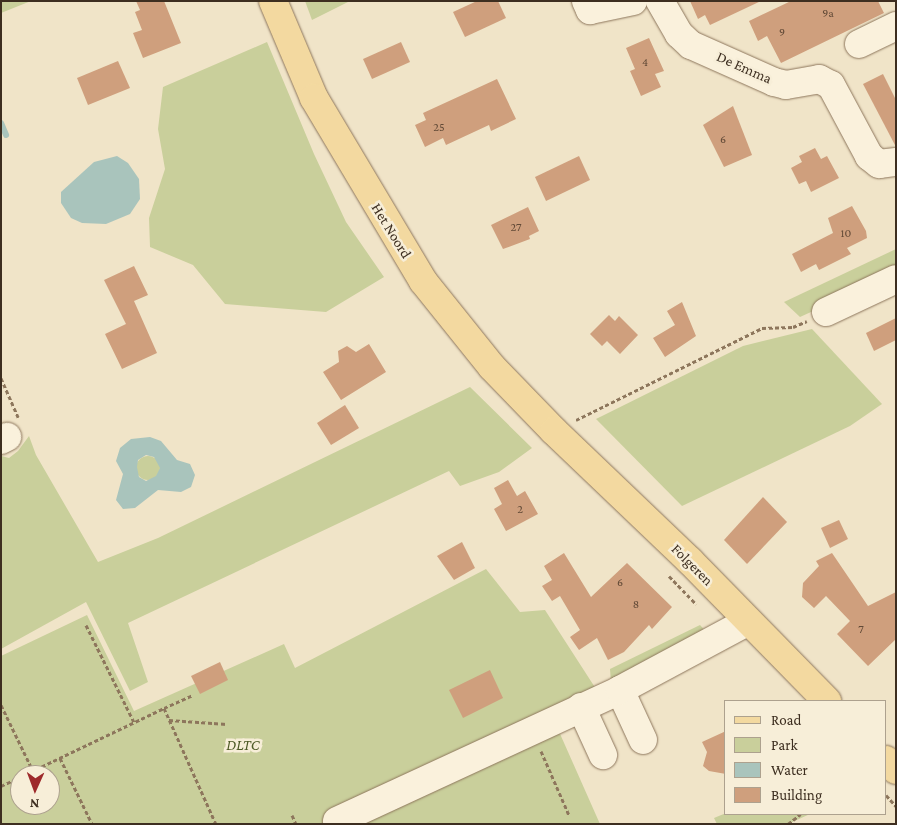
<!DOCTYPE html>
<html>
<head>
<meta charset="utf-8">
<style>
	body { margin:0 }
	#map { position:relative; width:897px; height:825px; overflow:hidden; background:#f0e4c8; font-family:"Crimson Pro",serif }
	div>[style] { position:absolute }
	.green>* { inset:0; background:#c9cf9b }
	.round { border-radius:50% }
	.water>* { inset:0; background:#a9c4bc }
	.stream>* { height:6px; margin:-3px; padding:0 3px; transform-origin:3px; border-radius:3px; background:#a9c4bc }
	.building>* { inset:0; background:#cf9f7d }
	.path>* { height:3px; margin-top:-1.5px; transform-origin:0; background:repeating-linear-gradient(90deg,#8d765c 0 4px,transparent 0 6.5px) }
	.roads { filter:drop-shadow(0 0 1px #8d765c) drop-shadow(0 0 1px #8d765c) }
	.minor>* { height:28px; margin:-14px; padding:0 14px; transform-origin:14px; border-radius:14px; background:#faf1dc }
	.major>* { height:28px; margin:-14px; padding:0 14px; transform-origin:14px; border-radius:14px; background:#f3d9a0 }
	span { translate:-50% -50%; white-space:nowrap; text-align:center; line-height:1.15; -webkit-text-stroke:5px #f7eed8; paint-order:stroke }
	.number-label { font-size:12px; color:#624a37 }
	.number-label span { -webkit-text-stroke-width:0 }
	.street-label { font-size:15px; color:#3d2e20 }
	.park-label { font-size:15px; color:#4d5a26; font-style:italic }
	.frame { position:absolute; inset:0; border:2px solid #3d2e20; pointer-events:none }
	.legend { position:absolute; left:724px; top:700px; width:162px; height:115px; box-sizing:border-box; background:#f7eed8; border:1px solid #ada18e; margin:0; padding:6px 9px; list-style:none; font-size:15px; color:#3d2e20 }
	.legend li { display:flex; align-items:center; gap:10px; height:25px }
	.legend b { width:25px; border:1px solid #ada18e }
	.north { position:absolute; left:10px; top:765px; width:50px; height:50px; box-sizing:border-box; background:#f7eed8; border:1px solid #ada18e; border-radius:50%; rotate:182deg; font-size:14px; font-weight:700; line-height:20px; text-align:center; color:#3d2e20 }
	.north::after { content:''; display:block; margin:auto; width:18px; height:22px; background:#9e2a2b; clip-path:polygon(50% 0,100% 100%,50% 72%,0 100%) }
</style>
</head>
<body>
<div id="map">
	<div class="green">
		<div style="clip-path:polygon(1px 1px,31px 1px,1px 13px)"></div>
		<div style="clip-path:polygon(305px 1px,350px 1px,312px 20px)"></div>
		<div style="clip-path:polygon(267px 42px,314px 154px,346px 222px,384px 277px,326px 312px,225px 304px,193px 265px,150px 247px,149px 218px,165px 169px,158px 129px,163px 87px)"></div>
		<div style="clip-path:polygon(896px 249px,896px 273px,800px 317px,784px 302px)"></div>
		<div style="clip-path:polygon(812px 329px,882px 404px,850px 426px,682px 506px,596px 419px,743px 346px)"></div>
		<div style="clip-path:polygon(470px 387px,532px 448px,499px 472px,460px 486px,449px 471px,128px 623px,148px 682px,130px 691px,86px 602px,1px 649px,1px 456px,9px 458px,18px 451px,29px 436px,36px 455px,98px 562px,158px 538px)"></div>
		<div class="round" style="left:136px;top:456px;width:24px;height:24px"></div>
		<div style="clip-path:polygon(evenodd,486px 569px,520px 612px,545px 610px,596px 689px,549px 709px,600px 824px,1px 824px,1px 656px,87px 615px,134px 711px,284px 644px,295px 668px,486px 569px,20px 775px,50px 775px,50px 805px,20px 805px,20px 775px)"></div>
		<div style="clip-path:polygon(700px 625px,710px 636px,611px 682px,610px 669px)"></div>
		<div style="clip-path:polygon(726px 813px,726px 814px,810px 814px,788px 824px,717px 824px,714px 818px)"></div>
	</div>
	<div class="water">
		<div style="clip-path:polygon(117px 156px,128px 163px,139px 179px,140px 199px,130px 214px,106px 224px,82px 223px,71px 218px,61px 203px,61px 192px,94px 162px)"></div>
		<div style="clip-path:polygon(evenodd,150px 437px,161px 441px,177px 460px,190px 464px,195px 475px,191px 487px,181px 492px,158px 490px,135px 508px,123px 509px,116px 500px,123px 474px,116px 461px,120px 448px,131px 439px,150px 437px,146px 455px,154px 457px,160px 468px,156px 476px,146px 481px,139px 477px,137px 467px,138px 460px,146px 455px)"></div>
	</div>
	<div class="stream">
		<div style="left:1px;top:123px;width:13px;rotate:67deg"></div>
	</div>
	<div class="building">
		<div style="clip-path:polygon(136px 1px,164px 1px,181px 43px,143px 58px,133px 33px,142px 30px,135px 12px,140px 10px)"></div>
		<div style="clip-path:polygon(477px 1px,498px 1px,506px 18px,465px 37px,453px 12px)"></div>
		<div style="clip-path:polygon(690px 1px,761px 1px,710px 25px,705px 15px,698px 19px)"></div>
		<div style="clip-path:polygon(791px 1px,878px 1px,884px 13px,781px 63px,767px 36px,758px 41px,749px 21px)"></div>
		<div style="clip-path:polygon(649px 38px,664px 71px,655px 74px,661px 87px,641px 96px,630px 71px,635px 69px,626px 48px)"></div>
		<div style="clip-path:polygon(401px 42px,410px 62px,372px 79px,363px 59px)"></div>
		<div style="clip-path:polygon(118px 61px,130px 88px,88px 105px,77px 78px)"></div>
		<div style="clip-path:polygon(883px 74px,896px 100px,896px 147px,863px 84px)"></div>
		<div style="clip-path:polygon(497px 79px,516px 119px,491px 131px,489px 125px,446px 145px,443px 138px,425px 147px,415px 125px,426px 120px,423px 113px)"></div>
		<div style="clip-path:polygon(733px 106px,752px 155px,724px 167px,703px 125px)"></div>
		<div style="clip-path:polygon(815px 148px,821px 159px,827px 156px,839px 178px,811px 192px,806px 181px,799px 184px,791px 168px,802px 162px,799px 156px)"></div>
		<div style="clip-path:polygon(579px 156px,590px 180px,546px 201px,535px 177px)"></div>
		<div style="clip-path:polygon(852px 206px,866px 231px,867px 238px,847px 248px,851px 254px,819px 270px,816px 264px,801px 272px,792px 254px,833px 233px,828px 218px)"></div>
		<div style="clip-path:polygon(528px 207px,539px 231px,529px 236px,530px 239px,503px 249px,491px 225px)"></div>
		<div style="clip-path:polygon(134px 266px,148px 295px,134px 301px,157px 353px,122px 369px,105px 334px,126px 324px,104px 280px)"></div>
		<div style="clip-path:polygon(682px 302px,696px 336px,665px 357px,653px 338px,675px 325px,667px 311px)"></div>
		<div style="clip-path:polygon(609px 315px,615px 321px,619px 316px,638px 335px,620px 354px,607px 341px,602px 346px,590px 334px)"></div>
		<div style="clip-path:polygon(896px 318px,896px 340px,874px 351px,866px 333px)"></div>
		<div style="clip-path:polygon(369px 344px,386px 372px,341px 400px,323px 372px,339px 362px,338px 351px,347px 346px,356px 352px)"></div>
		<div style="clip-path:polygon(345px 405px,359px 428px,331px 445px,317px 423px)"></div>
		<div style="clip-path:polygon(508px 480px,517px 496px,525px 491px,538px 514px,506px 531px,494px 509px,502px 504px,494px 488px)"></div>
		<div style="clip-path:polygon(763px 497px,787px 522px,747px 564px,724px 540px)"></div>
		<div style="clip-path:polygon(839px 520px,848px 539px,830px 548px,821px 528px)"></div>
		<div style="clip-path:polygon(462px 542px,475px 568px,454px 580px,437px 556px)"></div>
		<div style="clip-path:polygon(564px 553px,591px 597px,627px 563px,672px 607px,652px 629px,649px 625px,624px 652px,608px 660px,597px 638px,579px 650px,570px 637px,580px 630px,560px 596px,552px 601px,542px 586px,552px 580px,544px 566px)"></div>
		<div style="clip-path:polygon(832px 553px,868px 606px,896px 592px,896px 639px,868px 666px,837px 634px,850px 621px,826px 596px,814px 608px,802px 597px,803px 583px,819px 566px,816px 561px)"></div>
		<div style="clip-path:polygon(220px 662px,228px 680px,200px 694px,191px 676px)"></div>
		<div style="clip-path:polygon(490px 670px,503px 698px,463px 718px,449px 690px)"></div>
		<div style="clip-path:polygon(726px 731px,726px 774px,709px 771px,703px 766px,707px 752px,702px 742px)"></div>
	</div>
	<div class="path">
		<div style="left:1px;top:378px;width:43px;rotate:66.4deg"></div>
		<div style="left:576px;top:420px;width:208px;rotate:-26.3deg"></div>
		<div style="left:762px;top:328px;width:31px;rotate:-2deg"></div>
		<div style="left:793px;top:327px;width:15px;rotate:-23deg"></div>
		<div style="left:669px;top:576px;width:39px;rotate:46deg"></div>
		<div style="left:86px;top:625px;width:108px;rotate:63.7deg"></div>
		<div style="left:1px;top:705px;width:73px;rotate:64.1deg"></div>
		<div style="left:164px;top:708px;width:32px;rotate:-24deg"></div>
		<div style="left:169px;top:720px;width:58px;rotate:3.9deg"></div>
		<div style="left:541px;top:751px;width:70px;rotate:66.4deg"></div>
		<div style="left:60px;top:758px;width:73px;rotate:64.1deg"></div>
		<div style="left:24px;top:775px;width:155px;rotate:-25.6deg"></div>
		<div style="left:164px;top:708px;width:127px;rotate:65.9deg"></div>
		<div style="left:1px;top:786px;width:21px;rotate:-25deg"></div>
		<div style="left:886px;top:795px;width:15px;rotate:48deg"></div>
		<div style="left:292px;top:815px;width:10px;rotate:66deg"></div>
		<div style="left:788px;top:824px;width:16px;rotate:-38deg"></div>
	</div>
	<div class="roads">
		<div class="minor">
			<div style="left:586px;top:1px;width:10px;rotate:66deg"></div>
			<div style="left:590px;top:10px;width:44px;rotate:-11.8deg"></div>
			<div style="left:660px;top:1px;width:38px;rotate:60deg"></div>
			<div style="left:679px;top:34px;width:16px;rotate:43deg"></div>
			<div style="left:691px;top:45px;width:91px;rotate:24deg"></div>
			<div style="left:774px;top:82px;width:12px;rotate:14deg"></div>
			<div style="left:786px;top:85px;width:34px;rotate:-10deg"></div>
			<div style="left:819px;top:79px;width:13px;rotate:27deg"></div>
			<div style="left:831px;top:85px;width:81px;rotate:61.8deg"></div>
			<div style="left:869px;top:156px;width:13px;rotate:39deg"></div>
			<div style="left:879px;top:164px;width:17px;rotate:-7deg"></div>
			<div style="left:859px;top:44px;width:41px;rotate:-25.9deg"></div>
			<div style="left:826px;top:312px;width:77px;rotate:-25.2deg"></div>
			<div style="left:1px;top:440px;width:7px;rotate:-27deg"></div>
			<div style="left:620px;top:690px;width:55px;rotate:65.3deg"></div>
			<div style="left:581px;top:707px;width:53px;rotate:65.4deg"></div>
			<div style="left:337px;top:821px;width:312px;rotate:-24.8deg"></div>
			<div style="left:620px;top:690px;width:144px;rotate:-28.2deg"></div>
		</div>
		<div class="major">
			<div style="left:273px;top:1px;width:105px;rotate:67.1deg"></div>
			<div style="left:314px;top:98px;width:213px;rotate:59.2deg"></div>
			<div style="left:423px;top:281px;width:110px;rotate:51.3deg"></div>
			<div style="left:492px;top:367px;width:89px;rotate:45.9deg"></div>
			<div style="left:554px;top:431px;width:188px;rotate:43.7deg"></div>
			<div style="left:690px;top:561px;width:196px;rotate:45.6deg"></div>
			<div style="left:886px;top:760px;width:14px;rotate:45deg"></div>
		</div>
	</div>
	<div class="number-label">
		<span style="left:828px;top:14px">9a</span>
		<span style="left:782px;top:33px">9</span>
		<span style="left:645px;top:63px">4</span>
		<span style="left:439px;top:128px">25</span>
		<span style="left:723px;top:140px">6</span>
		<span style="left:516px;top:228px">27</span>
		<span style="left:846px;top:234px">10</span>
		<span style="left:520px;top:510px">2</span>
		<span style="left:620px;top:583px">6</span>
		<span style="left:636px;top:605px">8</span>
		<span style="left:861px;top:630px">7</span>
	</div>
	<div class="street-label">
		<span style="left:744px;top:68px;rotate:24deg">De Emma</span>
		<span style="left:391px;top:231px;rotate:58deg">Het Noord</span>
		<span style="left:692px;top:565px;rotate:45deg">Folgeren</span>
	</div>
	<div class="park-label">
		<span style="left:243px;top:746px">DLTC</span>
	</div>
	<div class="frame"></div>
	<ul class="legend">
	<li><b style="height:6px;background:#f3d9a0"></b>Road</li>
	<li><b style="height:14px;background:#c9cf9b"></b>Park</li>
	<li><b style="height:14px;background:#a9c4bc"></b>Water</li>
	<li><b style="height:14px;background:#cf9f7d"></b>Building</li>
	</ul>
	<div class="north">N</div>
</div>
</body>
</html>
